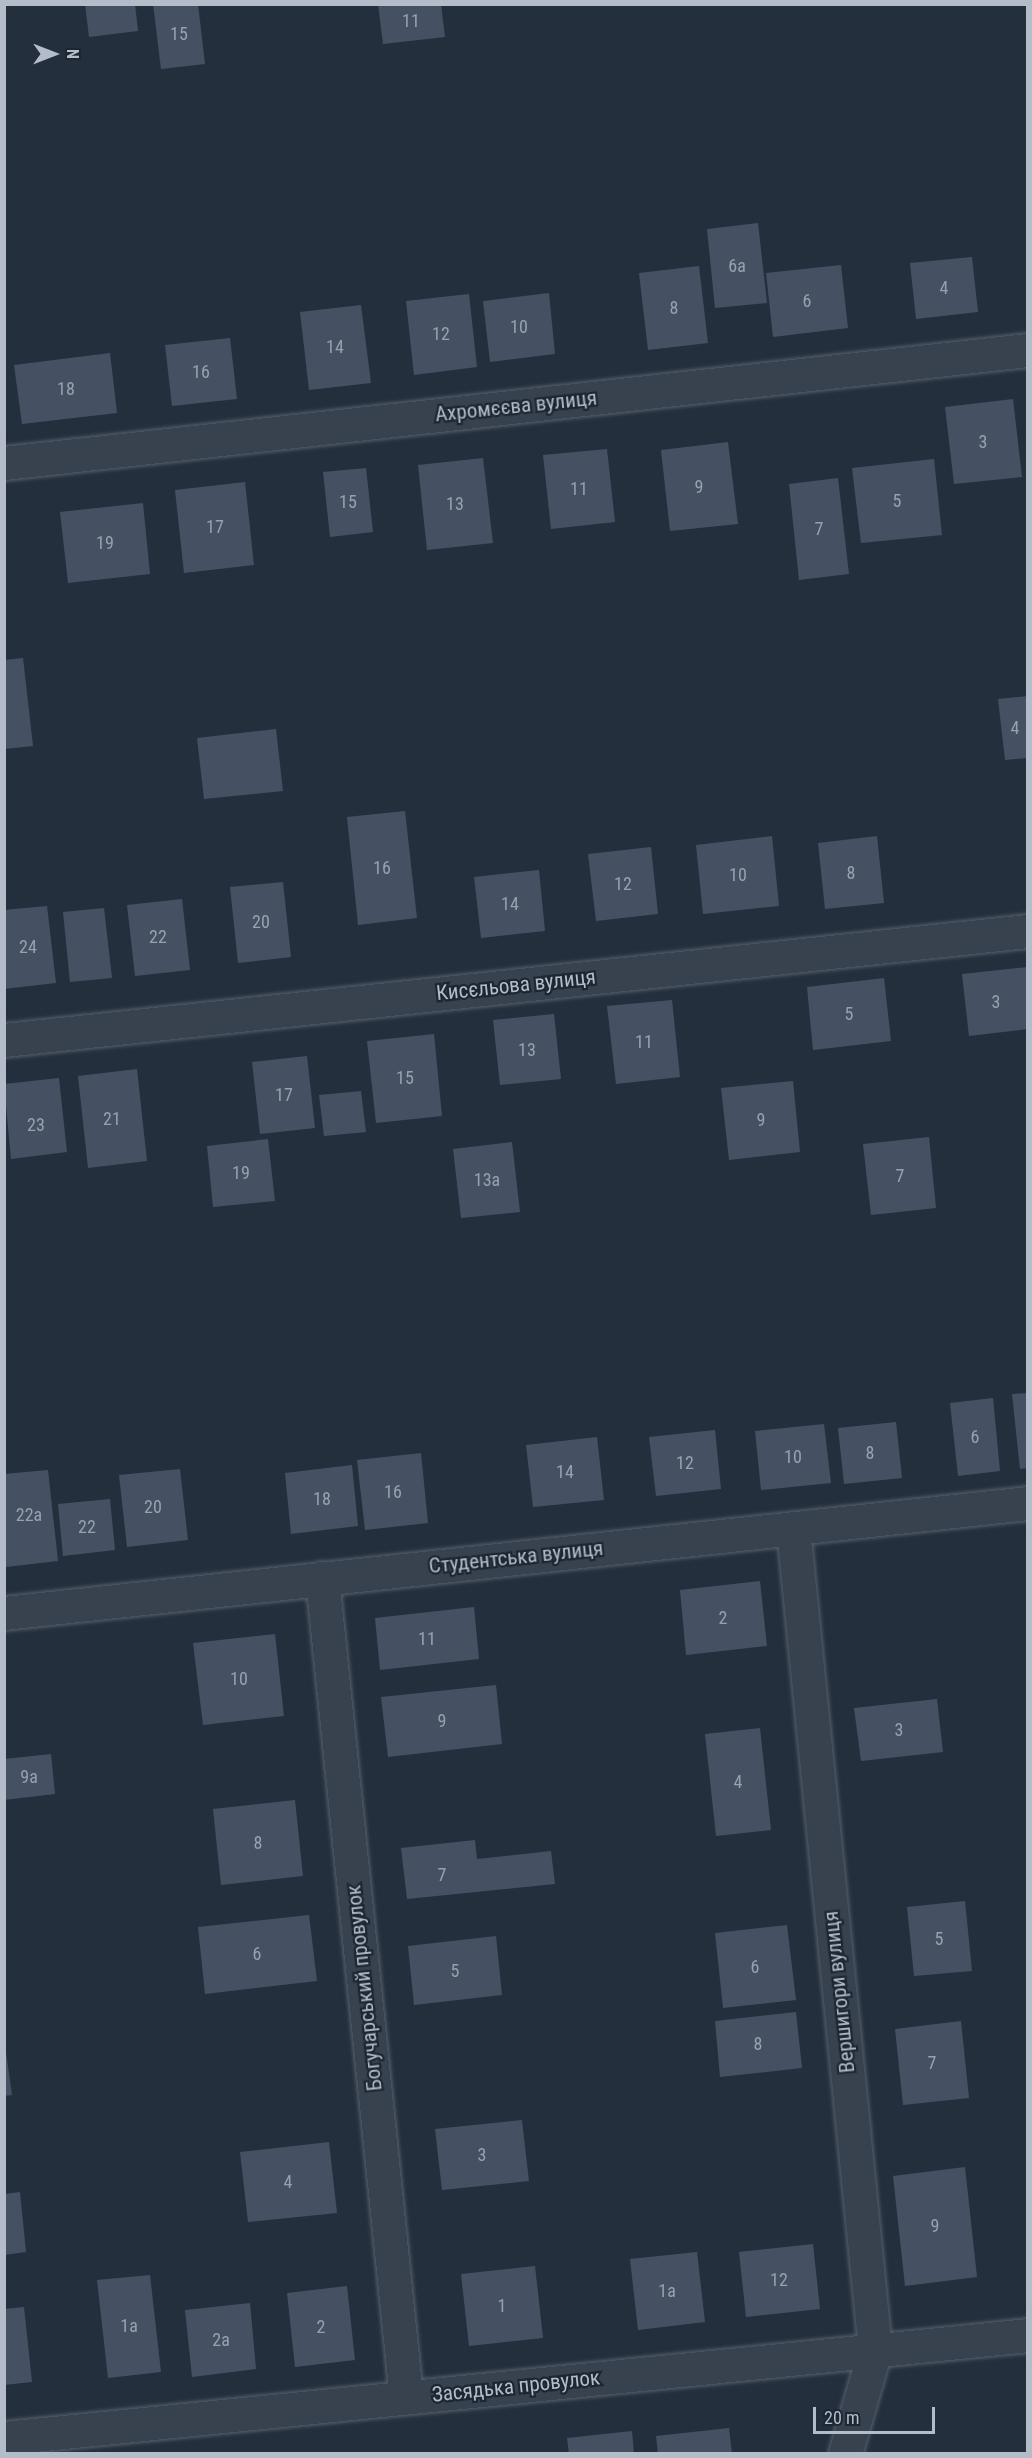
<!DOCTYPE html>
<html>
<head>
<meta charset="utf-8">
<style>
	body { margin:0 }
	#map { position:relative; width:1032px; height:2458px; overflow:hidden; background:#242f3e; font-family:"Roboto Condensed",sans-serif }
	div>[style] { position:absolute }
	.building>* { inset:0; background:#455162 }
	.roads { filter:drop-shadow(0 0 2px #565f6c) drop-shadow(0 0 2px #565f6c) }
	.street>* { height:33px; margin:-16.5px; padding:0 16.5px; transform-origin:16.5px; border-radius:16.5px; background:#38414e }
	span { translate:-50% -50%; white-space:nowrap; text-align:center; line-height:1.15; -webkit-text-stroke:4.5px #1d2633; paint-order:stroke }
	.number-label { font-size:18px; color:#98a1af }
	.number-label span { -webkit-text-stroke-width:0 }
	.street-label { font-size:21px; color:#b4bcc9 }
	.frame { position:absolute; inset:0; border:6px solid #b4bcc9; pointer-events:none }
	.north { position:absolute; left:24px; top:24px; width:60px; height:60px; -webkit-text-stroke:4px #1d2633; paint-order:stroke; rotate:90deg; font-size:16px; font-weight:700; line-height:24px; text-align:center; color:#b4bcc9 }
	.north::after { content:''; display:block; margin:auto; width:21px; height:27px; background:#b4bcc9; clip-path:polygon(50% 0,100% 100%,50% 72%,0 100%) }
	.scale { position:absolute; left:813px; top:2407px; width:122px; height:27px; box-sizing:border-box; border:3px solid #b4bcc9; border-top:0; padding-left:8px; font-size:18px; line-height:21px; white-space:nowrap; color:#b4bcc9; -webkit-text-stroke:4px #1d2633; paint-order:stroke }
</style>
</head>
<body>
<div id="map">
	<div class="building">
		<div style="clip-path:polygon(85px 4px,135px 4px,138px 31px,89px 37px)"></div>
		<div style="clip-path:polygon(153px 4px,198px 4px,205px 64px,161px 69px)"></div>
		<div style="clip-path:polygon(378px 4px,441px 4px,445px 37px,383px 44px)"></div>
		<div style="clip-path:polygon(758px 223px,767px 303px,715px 308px,707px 229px)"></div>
		<div style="clip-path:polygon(972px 257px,978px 312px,916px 319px,910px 263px)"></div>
		<div style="clip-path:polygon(841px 265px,848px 328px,773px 337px,766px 273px)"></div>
		<div style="clip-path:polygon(699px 266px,708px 343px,648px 350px,639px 273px)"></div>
		<div style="clip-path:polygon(549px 293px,555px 354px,490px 362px,483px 301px)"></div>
		<div style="clip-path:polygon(469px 294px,477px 367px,414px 375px,406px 301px)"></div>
		<div style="clip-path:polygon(361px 305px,371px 383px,309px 390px,300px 312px)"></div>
		<div style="clip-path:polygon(230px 338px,237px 399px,172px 406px,165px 345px)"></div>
		<div style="clip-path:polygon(110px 353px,117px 413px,22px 424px,14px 365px)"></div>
		<div style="clip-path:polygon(1013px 399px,1022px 477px,954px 484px,945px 407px)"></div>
		<div style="clip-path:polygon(728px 442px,738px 524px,670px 531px,661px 450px)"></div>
		<div style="clip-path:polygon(607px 449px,615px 522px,551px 529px,543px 455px)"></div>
		<div style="clip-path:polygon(483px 458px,493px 543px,427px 550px,418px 465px)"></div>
		<div style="clip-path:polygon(934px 459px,942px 535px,861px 543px,852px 468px)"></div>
		<div style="clip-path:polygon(366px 468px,373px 532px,330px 537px,323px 472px)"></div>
		<div style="clip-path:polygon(838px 478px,849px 574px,799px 580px,789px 484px)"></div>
		<div style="clip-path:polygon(245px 482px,254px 565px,184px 573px,175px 490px)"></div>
		<div style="clip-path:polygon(143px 503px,150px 574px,68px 583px,60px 512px)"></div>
		<div style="clip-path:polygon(23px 658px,33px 746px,4px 749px,4px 660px)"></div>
		<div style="clip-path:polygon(1028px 696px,1028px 758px,1005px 760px,998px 699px)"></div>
		<div style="clip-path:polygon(276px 729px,283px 791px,204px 799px,197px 738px)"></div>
		<div style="clip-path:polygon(405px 811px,417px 918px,358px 925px,347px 817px)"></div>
		<div style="clip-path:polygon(772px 836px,779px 906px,703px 914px,696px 845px)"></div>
		<div style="clip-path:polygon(877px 836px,884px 903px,825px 909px,818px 843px)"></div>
		<div style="clip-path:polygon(651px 847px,658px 914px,596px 921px,588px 854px)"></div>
		<div style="clip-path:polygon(539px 870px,545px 931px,481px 938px,474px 877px)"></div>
		<div style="clip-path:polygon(283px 882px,291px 957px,238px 963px,230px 887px)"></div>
		<div style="clip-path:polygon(182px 899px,190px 970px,135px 976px,127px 905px)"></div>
		<div style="clip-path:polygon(47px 906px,56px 983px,4px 989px,4px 910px)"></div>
		<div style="clip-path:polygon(104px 908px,112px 978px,70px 982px,63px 912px)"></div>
		<div style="clip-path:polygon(1028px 967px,1028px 1029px,969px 1036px,962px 974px)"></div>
		<div style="clip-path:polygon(884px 978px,891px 1041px,813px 1050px,807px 987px)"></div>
		<div style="clip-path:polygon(672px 1000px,680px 1077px,616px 1084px,607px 1006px)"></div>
		<div style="clip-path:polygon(554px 1014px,561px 1079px,500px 1085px,493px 1020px)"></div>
		<div style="clip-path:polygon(434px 1034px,442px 1116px,376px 1123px,367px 1041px)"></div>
		<div style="clip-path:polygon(307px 1056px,315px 1128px,260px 1134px,252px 1062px)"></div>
		<div style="clip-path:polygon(137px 1069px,147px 1161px,88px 1168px,78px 1076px)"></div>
		<div style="clip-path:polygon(59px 1078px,67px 1152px,11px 1159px,4px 1084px)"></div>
		<div style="clip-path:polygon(793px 1081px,800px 1152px,729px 1160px,721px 1088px)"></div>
		<div style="clip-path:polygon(361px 1091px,366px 1132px,324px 1136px,319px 1095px)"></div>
		<div style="clip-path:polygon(929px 1137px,936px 1208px,871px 1215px,863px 1144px)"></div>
		<div style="clip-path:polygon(268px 1139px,275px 1201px,213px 1207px,207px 1146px)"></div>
		<div style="clip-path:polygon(512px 1142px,520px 1212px,461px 1218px,453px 1149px)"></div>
		<div style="clip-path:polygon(1028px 1393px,1028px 1468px,1020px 1469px,1012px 1394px)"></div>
		<div style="clip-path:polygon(993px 1398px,1000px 1471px,958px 1476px,950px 1403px)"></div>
		<div style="clip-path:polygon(896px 1422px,902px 1478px,844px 1484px,838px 1428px)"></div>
		<div style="clip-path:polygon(824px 1424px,831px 1483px,761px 1490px,755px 1431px)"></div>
		<div style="clip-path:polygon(715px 1430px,721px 1489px,656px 1496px,649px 1437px)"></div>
		<div style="clip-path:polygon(597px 1437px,604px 1500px,533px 1507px,526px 1445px)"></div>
		<div style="clip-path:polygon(421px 1453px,428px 1523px,365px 1530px,357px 1460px)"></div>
		<div style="clip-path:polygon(352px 1465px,358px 1526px,291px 1534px,285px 1473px)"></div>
		<div style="clip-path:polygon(180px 1469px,188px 1540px,127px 1547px,119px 1475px)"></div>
		<div style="clip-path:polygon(48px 1470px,58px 1561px,6px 1567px,4px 1474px)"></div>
		<div style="clip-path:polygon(110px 1499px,115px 1550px,63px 1556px,58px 1504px)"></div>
		<div style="clip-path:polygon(760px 1581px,767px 1646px,686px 1655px,680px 1590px)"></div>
		<div style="clip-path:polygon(474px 1607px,479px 1659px,380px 1670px,375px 1618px)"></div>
		<div style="clip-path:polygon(275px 1634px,284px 1716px,203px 1725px,193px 1643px)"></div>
		<div style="clip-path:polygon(496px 1685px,502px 1744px,388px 1757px,381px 1697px)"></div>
		<div style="clip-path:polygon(937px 1699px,943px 1752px,861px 1761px,854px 1708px)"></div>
		<div style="clip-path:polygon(760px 1728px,771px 1830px,716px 1836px,705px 1734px)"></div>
		<div style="clip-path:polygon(51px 1754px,55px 1794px,4px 1800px,4px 1759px)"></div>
		<div style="clip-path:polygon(295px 1800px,303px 1876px,221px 1885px,213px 1809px)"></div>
		<div style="clip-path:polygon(475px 1840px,477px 1859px,551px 1851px,555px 1884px,407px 1899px,401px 1848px)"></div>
		<div style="clip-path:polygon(965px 1901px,972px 1971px,914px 1976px,907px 1907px)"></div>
		<div style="clip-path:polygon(309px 1915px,317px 1981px,205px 1994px,198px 1927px)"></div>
		<div style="clip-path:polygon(787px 1925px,796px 2000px,723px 2008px,715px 1933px)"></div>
		<div style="clip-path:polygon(496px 1936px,502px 1995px,414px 2005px,408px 1946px)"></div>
		<div style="clip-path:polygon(796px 2012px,802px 2068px,720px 2077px,715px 2021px)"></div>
		<div style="clip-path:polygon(961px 2021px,969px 2098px,903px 2105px,895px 2029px)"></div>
		<div style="clip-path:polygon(4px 2038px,12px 2095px,4px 2096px)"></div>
		<div style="clip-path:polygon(522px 2120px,529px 2181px,442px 2190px,435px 2129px)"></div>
		<div style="clip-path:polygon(329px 2142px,337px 2213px,248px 2222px,240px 2152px)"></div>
		<div style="clip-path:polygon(965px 2167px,977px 2277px,905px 2286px,893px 2176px)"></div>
		<div style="clip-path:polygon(20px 2192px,26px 2252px,4px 2255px,4px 2194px)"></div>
		<div style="clip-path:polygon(813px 2244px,820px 2309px,746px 2317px,739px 2252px)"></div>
		<div style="clip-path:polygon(697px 2252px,705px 2322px,638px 2330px,630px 2259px)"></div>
		<div style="clip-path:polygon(535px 2266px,543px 2338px,469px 2346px,461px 2274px)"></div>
		<div style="clip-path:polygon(150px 2275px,161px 2372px,108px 2378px,97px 2280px)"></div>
		<div style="clip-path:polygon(347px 2286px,355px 2360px,295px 2367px,287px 2293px)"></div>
		<div style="clip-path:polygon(250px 2303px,256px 2369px,192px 2377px,185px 2310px)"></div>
		<div style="clip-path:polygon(24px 2307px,32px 2382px,4px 2385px,4px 2309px)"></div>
		<div style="clip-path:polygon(729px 2428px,732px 2454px,658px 2454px,656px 2436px)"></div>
		<div style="clip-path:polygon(632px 2431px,634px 2454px,569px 2454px,567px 2438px)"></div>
	</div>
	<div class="roads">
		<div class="street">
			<div style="left:4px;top:463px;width:1030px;rotate:-6.3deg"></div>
			<div style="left:4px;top:1040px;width:1030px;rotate:-6.08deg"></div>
			<div style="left:793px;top:1528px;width:826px;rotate:84.3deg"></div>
			<div style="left:875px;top:2350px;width:108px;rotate:106.1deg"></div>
			<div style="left:322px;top:1578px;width:823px;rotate:84.14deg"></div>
			<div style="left:4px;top:1613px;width:1030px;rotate:-6.13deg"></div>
			<div style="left:4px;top:2438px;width:1029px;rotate:-5.74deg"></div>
		</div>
	</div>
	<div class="number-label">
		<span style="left:411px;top:21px">11</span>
		<span style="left:179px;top:34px">15</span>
		<span style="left:737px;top:266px">6а</span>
		<span style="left:944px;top:288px">4</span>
		<span style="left:807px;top:301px">6</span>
		<span style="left:674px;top:308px">8</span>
		<span style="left:519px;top:327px">10</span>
		<span style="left:441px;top:334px">12</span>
		<span style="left:335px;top:347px">14</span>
		<span style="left:201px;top:372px">16</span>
		<span style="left:66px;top:389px">18</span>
		<span style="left:983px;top:442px">3</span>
		<span style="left:699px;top:487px">9</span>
		<span style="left:579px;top:489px">11</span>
		<span style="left:897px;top:501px">5</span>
		<span style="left:348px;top:502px">15</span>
		<span style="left:455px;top:504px">13</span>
		<span style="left:215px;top:527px">17</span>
		<span style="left:819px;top:529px">7</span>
		<span style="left:105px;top:543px">19</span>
		<span style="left:1015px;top:728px">4</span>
		<span style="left:382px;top:868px">16</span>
		<span style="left:851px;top:873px">8</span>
		<span style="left:738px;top:875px">10</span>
		<span style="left:623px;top:884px">12</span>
		<span style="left:510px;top:904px">14</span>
		<span style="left:261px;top:922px">20</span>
		<span style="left:158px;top:937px">22</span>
		<span style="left:28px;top:947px">24</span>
		<span style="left:996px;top:1002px">3</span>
		<span style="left:849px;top:1014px">5</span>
		<span style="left:644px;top:1042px">11</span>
		<span style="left:527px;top:1050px">13</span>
		<span style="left:405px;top:1078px">15</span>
		<span style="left:284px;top:1095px">17</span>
		<span style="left:112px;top:1119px">21</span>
		<span style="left:761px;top:1120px">9</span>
		<span style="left:36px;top:1125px">23</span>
		<span style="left:241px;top:1173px">19</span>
		<span style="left:900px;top:1176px">7</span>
		<span style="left:487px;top:1180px">13а</span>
		<span style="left:975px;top:1437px">6</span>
		<span style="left:870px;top:1453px">8</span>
		<span style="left:793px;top:1457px">10</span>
		<span style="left:685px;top:1463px">12</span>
		<span style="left:565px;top:1472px">14</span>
		<span style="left:393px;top:1492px">16</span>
		<span style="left:322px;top:1499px">18</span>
		<span style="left:153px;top:1507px">20</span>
		<span style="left:29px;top:1515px">22а</span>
		<span style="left:87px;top:1527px">22</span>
		<span style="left:723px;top:1618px">2</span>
		<span style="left:427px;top:1639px">11</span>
		<span style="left:239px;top:1679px">10</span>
		<span style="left:442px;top:1721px">9</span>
		<span style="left:899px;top:1730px">3</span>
		<span style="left:29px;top:1777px">9а</span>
		<span style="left:738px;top:1782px">4</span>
		<span style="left:258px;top:1843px">8</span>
		<span style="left:442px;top:1875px">7</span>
		<span style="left:939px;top:1939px">5</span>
		<span style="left:257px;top:1954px">6</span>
		<span style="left:755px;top:1967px">6</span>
		<span style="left:455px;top:1971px">5</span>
		<span style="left:758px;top:2044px">8</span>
		<span style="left:932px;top:2063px">7</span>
		<span style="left:482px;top:2155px">3</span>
		<span style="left:288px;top:2182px">4</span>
		<span style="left:935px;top:2226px">9</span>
		<span style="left:779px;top:2280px">12</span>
		<span style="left:667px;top:2291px">1а</span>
		<span style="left:502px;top:2306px">1</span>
		<span style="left:129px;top:2326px">1а</span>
		<span style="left:321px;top:2327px">2</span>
		<span style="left:221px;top:2340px">2а</span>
	</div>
	<div class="street-label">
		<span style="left:516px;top:406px;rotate:-6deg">Ахромєєва вулиця</span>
		<span style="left:516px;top:985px;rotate:-6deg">Кисєльова вулиця</span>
		<span style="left:516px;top:1557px;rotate:-6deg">Студентська вулиця</span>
		<span style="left:364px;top:1988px;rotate:-96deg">Богучарський провулок</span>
		<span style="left:839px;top:1992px;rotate:-96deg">Вершигори вулиця</span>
		<span style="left:516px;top:2386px;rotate:-6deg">Засядька провулок</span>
	</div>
	<div class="frame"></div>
	<div class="north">N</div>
	<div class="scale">20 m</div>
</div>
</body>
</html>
